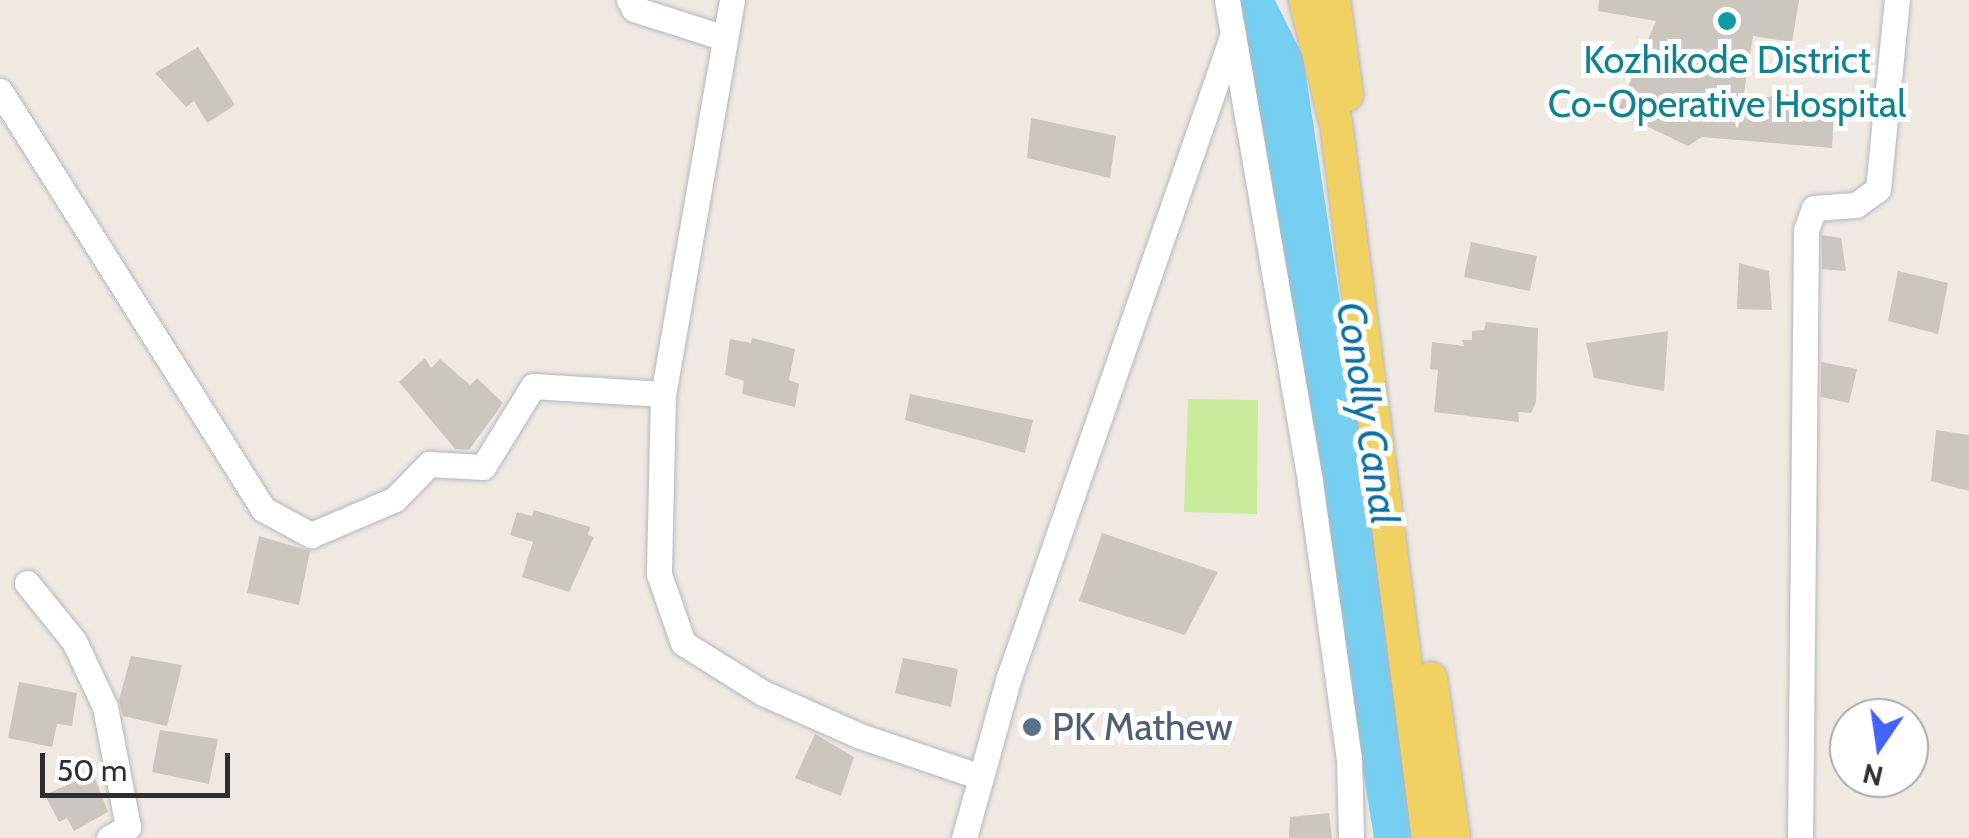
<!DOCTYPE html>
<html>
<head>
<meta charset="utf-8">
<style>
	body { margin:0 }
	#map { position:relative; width:1969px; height:838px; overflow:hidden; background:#efe9e1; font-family:Cabin,sans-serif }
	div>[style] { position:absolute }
	.pitch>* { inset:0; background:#c9ec9a }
	.water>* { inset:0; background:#75cff0 }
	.building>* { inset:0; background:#cbc7bf }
	.roads { filter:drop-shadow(0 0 2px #b4b7c1) drop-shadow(0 0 2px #b4b7c1) }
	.minor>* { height:25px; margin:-12.5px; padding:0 12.5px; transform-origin:12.5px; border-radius:12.5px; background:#fff }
	.major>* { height:32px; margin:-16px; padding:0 16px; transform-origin:16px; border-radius:16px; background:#f2d163 }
	.dots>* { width:28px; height:28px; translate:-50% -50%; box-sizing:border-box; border:5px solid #fff; border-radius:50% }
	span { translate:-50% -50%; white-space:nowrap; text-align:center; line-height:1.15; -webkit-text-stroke:10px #fff; paint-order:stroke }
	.culture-label { font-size:38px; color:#0d838f }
	.service-label { font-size:38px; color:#4e5e75 }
	.left { translate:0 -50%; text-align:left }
	.water-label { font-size:40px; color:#0d6fa3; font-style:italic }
	.north { position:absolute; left:1829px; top:698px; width:100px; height:100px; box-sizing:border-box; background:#fff; border:2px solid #ababab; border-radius:50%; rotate:193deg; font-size:28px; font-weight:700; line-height:40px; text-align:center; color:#2e2e2e }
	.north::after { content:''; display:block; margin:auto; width:35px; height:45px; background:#4264fb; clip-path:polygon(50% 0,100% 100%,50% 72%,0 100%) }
	.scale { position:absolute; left:40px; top:753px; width:190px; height:45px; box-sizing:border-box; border:5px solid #2e2e2e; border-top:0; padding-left:12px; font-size:30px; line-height:35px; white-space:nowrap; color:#2e2e2e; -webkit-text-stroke:8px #fff; paint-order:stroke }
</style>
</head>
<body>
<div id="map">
	<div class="pitch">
		<div style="clip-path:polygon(1188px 399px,1258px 400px,1257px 514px,1184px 512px)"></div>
	</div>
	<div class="water">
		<div style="clip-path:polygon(1239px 0,1275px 0,1303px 56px,1421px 838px,1374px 838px)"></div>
	</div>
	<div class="building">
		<div style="clip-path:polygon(1599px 0,1799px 0,1792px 42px,1753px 36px,1742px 105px,1778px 94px,1813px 98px,1834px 109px,1832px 148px,1702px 137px,1688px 146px,1617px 112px,1656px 21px,1598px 11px)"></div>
		<div style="clip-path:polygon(198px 47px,235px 105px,207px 123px,194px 101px,186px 107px,155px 73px)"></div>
		<div style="clip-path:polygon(1031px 118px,1116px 136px,1110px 178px,1027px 158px)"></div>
		<div style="clip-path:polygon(1822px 235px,1841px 238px,1846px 271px,1822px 269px)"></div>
		<div style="clip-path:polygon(1471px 242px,1537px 256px,1530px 291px,1464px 277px)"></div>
		<div style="clip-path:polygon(1739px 263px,1769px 271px,1772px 310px,1737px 309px)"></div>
		<div style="clip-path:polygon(1898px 271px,1948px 283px,1938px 334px,1888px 321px)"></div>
		<div style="clip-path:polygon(1486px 322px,1538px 328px,1536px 402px,1531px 413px,1518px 412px,1519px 422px,1434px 412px,1438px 370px,1430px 369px,1432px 342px,1464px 346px,1462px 340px,1472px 340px,1472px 331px,1484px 330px)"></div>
		<div style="clip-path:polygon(1668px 331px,1664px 391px,1594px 378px,1586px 343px)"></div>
		<div style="clip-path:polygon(752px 338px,795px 349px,789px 380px,799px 384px,795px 407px,742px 394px,744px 381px,725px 375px,730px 339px,751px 343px)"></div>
		<div style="clip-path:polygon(425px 358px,431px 368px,440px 359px,470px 385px,477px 378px,503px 403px,469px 450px,455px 449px,399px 382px)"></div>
		<div style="clip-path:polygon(1821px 362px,1857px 369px,1849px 403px,1821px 397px)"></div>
		<div style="clip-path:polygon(910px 394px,1033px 420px,1025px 453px,905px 420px)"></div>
		<div style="clip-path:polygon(1936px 430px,1969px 435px,1969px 491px,1931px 481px)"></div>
		<div style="clip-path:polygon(534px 510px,590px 527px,588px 535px,594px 537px,569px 592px,522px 577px,533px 542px,510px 535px,517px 512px,532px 516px)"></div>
		<div style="clip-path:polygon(1102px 533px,1218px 572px,1185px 635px,1079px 601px)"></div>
		<div style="clip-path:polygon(259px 536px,310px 551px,299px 605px,247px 593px)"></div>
		<div style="clip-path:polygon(131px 656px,182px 665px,167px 726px,123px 716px,119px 700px)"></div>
		<div style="clip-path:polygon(903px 658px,958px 669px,951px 707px,895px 693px)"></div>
		<div style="clip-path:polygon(19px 682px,77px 693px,72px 726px,57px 724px,52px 747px,8px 738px)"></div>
		<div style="clip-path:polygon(160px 730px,218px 739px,209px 784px,152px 772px)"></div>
		<div style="clip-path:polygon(815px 734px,854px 757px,841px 796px,795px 778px)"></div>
		<div style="clip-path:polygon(93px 773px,108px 812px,74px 831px,67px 818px,59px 822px,45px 795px)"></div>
		<div style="clip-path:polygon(1329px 813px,1332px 838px,1289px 838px,1290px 817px)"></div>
	</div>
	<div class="roads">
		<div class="minor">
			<div style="left:629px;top:0;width:10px;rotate:61deg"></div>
			<div style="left:634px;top:9px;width:96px;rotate:17.7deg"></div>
			<div style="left:732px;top:0;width:400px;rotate:99.9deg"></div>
			<div style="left:663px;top:394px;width:180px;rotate:91.3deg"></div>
			<div style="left:659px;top:574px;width:73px;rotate:70.8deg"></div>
			<div style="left:683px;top:643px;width:94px;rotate:32deg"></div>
			<div style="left:763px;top:693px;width:106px;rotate:23.9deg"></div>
			<div style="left:860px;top:736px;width:128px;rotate:18.7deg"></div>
			<div style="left:1227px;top:0;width:489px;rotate:80.2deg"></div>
			<div style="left:1310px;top:482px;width:280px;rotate:82deg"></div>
			<div style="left:1349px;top:759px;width:79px;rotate:88.5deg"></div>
			<div style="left:0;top:91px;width:494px;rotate:57.8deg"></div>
			<div style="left:263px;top:509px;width:55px;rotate:28.4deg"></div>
			<div style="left:311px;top:535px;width:91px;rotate:-23.2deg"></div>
			<div style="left:395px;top:499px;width:49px;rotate:-45.8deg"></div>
			<div style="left:429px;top:464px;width:54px;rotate:3.2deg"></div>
			<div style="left:483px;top:467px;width:95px;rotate:-58.3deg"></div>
			<div style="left:533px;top:386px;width:130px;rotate:3.5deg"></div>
			<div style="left:27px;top:583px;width:75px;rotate:51deg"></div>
			<div style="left:74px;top:641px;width:73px;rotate:64.8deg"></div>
			<div style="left:105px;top:707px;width:122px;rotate:79.1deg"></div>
			<div style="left:128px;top:827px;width:22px;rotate:150deg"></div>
			<div style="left:964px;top:838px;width:167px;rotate:-74.4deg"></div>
			<div style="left:1009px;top:677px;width:681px;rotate:-70.79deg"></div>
			<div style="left:1800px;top:838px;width:608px;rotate:-89.43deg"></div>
			<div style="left:1806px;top:230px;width:23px;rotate:-70deg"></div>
			<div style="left:1814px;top:208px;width:42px;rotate:-4.1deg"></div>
			<div style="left:1856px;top:205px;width:27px;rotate:-36deg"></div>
			<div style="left:1878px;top:189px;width:190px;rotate:-84.3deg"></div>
		</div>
		<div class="major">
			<div style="left:1305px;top:0;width:127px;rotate:75.9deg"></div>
			<div style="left:1336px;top:123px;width:721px;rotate:82.67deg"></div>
			<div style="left:1334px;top:0;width:96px;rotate:82.2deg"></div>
			<div style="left:1431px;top:678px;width:162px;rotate:81.8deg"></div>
		</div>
	</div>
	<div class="dots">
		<div style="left:1727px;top:21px;background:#0f9aa8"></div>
		<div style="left:1032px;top:727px;background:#5c6f8a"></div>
	</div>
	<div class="culture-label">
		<span style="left:1727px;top:82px">Kozhikode District<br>Co-Operative Hospital</span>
	</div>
	<div class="service-label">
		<span class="left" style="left:1052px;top:727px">PK Mathew</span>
	</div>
	<div class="water-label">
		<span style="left:1368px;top:413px;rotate:81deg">Conolly Canal</span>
	</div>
	<div class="north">N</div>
	<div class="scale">50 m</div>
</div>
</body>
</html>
